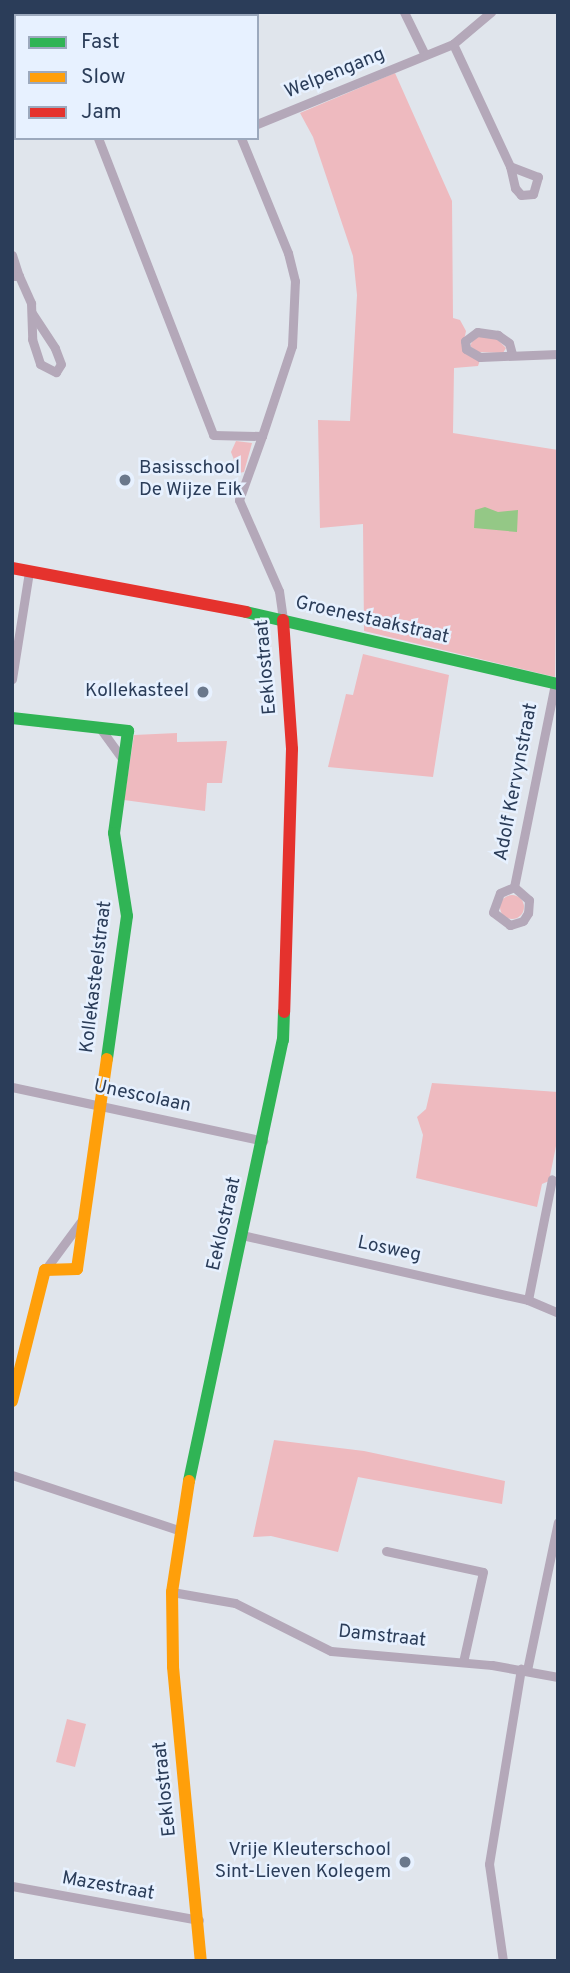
<!DOCTYPE html>
<html>
<head>
<meta charset="utf-8">
<style>
	body { margin:0 }
	#map { position:relative; width:570px; height:1973px; overflow:hidden; background:#e0e5ec; font-family:Overpass,sans-serif }
	div>[style] { position:absolute }
	.green>* { inset:0; background:#eebabf }
	.round { border-radius:50% }
	.water>* { inset:0; background:#94c886 }
	.street>* { height:9px; margin:-4.5px; padding:0 4.5px; transform-origin:4.5px; border-radius:4.5px; background:#b4a8b9 }
	.fast>* { height:12px; margin:-6px; padding:0 6px; transform-origin:6px; border-radius:6px; background:#30b455 }
	.slow>* { height:12px; margin:-6px; padding:0 6px; transform-origin:6px; border-radius:6px; background:#ff9f0a }
	.jam>* { height:12px; margin:-6px; padding:0 6px; transform-origin:6px; border-radius:6px; background:#e5322d }
	.dots>* { width:19px; height:19px; translate:-50% -50%; box-sizing:border-box; border:4px solid #e7f1ff; border-radius:50% }
	span { translate:-50% -50%; white-space:nowrap; text-align:center; line-height:1.15; -webkit-text-stroke:5px #e7f1ff; paint-order:stroke }
	.street-label { font-size:19px; color:#2b3d59 }
	.poi-label { font-size:19px; color:#2b3d59 }
	.left { translate:0 -50%; text-align:left }
	.right { translate:-100% -50%; text-align:right }
	.frame { position:absolute; inset:0; border:14px solid #2b3d59; pointer-events:none }
	.legend { position:absolute; left:14px; top:14px; width:245px; height:126px; box-sizing:border-box; background:#e7f1ff; border:2px solid #9ca9bd; margin:0; padding:9px 12px; list-style:none; font-size:21px; color:#2b3d59 }
	.legend li { display:flex; align-items:center; gap:14px; height:35px }
	.legend b { width:35px; border:2px solid #9ca9bd }
</style>
</head>
<body>
<div id="map">
	<div class="green">
		<div style="clip-path:polygon(395px 73px,452px 201px,453px 318px,460px 320px,466px 331px,462px 350px,480px 360px,478px 366px,454px 368px,453px 433px,558px 450px,555px 677px,364px 631px,363px 524px,320px 528px,318px 420px,350px 421px,357px 295px,353px 256px,313px 137px,300px 113px)"></div>
		<div style="clip-path:polygon(475px 336px,496px 338px,506px 348px,503px 353px,478px 352px,470px 346px)"></div>
		<div style="clip-path:polygon(236px 441px,252px 443px,244px 472px,239px 473px,231px 452px)"></div>
		<div style="clip-path:polygon(363px 654px,449px 675px,433px 777px,328px 767px,346px 694px,353px 695px)"></div>
		<div style="clip-path:polygon(177px 733px,177px 742px,227px 741px,222px 783px,207px 783px,205px 811px,124px 800px,134px 735px)"></div>
		<div class="round" style="left:500px;top:895px;width:24px;height:24px"></div>
		<div style="clip-path:polygon(432px 1083px,558px 1092px,558px 1136px,549px 1181px,542px 1184px,537px 1207px,416px 1178px,423px 1135px,417px 1117px,426px 1109px)"></div>
		<div style="clip-path:polygon(274px 1440px,364px 1451px,505px 1481px,502px 1504px,358px 1477px,338px 1552px,271px 1536px,253px 1537px)"></div>
		<div style="clip-path:polygon(67px 1719px,86px 1724px,75px 1767px,56px 1762px)"></div>
	</div>
	<div class="water">
		<div style="clip-path:polygon(485px 507px,498px 512px,518px 510px,517px 532px,474px 528px,475px 510px)"></div>
	</div>
	<div class="street">
		<div style="left:46px;top:12px;width:4px;rotate:63deg"></div>
		<div style="left:191px;top:12px;width:4px;rotate:63deg"></div>
		<div style="left:404px;top:12px;width:46px;rotate:64deg"></div>
		<div style="left:215px;top:16px;width:4px;rotate:-63deg"></div>
		<div style="left:453px;top:44px;width:135px;rotate:65deg"></div>
		<div style="left:510px;top:166px;width:23px;rotate:77deg"></div>
		<div style="left:515px;top:188px;width:9px;rotate:49deg"></div>
		<div style="left:521px;top:195px;width:12px;rotate:-5deg"></div>
		<div style="left:533px;top:194px;width:18px;rotate:-74deg"></div>
		<div style="left:538px;top:177px;width:30px;rotate:-159deg"></div>
		<div style="left:257px;top:124px;width:212px;rotate:-22.2deg"></div>
		<div style="left:453px;top:44px;width:50px;rotate:-40.1deg"></div>
		<div style="left:98px;top:138px;width:318px;rotate:68.8deg"></div>
		<div style="left:213px;top:435px;width:49px;rotate:1.2deg"></div>
		<div style="left:262px;top:436px;width:95px;rotate:-71.6deg"></div>
		<div style="left:292px;top:346px;width:65px;rotate:-87.4deg"></div>
		<div style="left:295px;top:281px;width:29px;rotate:-104deg"></div>
		<div style="left:288px;top:253px;width:124px;rotate:-112.2deg"></div>
		<div style="left:12px;top:255px;width:22px;rotate:72deg"></div>
		<div style="left:12px;top:276px;width:7px"></div>
		<div style="left:19px;top:276px;width:30px;rotate:66deg"></div>
		<div style="left:31px;top:303px;width:36px;rotate:88deg"></div>
		<div style="left:32px;top:339px;width:26px;rotate:72deg"></div>
		<div style="left:40px;top:364px;width:18px;rotate:27deg"></div>
		<div style="left:56px;top:372px;width:9px;rotate:-58deg"></div>
		<div style="left:61px;top:364px;width:17px;rotate:-111deg"></div>
		<div style="left:55px;top:348px;width:42px;rotate:-123.3deg"></div>
		<div style="left:512px;top:354px;width:11px;rotate:-105deg"></div>
		<div style="left:509px;top:343px;width:14px;rotate:-144deg"></div>
		<div style="left:498px;top:335px;width:21px;rotate:-172deg"></div>
		<div style="left:477px;top:332px;width:15px;rotate:143deg"></div>
		<div style="left:465px;top:341px;width:8px;rotate:83deg"></div>
		<div style="left:466px;top:349px;width:16px;rotate:30deg"></div>
		<div style="left:480px;top:357px;width:78px;rotate:-2.2deg"></div>
		<div style="left:262px;top:436px;width:68px;rotate:109.8deg"></div>
		<div style="left:239px;top:500px;width:99px;rotate:66.3deg"></div>
		<div style="left:279px;top:591px;width:29px;rotate:82deg"></div>
		<div style="left:12px;top:679px;width:108px;rotate:-81deg"></div>
		<div style="left:100px;top:728px;width:39px;rotate:54deg"></div>
		<div style="left:514px;top:887px;width:20px;rotate:41deg"></div>
		<div style="left:529px;top:900px;width:13px;rotate:94deg"></div>
		<div style="left:528px;top:913px;width:9px;rotate:122deg"></div>
		<div style="left:523px;top:921px;width:14px;rotate:163deg"></div>
		<div style="left:510px;top:925px;width:21px;rotate:-143deg"></div>
		<div style="left:493px;top:912px;width:20px;rotate:-70deg"></div>
		<div style="left:500px;top:893px;width:15px;rotate:-23deg"></div>
		<div style="left:514px;top:887px;width:207px;rotate:-78.6deg"></div>
		<div style="left:12px;top:1087px;width:257px;rotate:12.1deg"></div>
		<div style="left:242px;top:1235px;width:293px;rotate:12.8deg"></div>
		<div style="left:528px;top:1300px;width:33px;rotate:23deg"></div>
		<div style="left:45px;top:1270px;width:62px;rotate:-53.5deg"></div>
		<div style="left:528px;top:1300px;width:123px;rotate:-78.8deg"></div>
		<div style="left:12px;top:1475px;width:175px;rotate:18.3deg"></div>
		<div style="left:386px;top:1551px;width:99px;rotate:12.2deg"></div>
		<div style="left:483px;top:1572px;width:92px;rotate:102.5deg"></div>
		<div style="left:172px;top:1592px;width:64px;rotate:9.9deg"></div>
		<div style="left:235px;top:1603px;width:107px;rotate:26.6deg"></div>
		<div style="left:331px;top:1651px;width:162px;rotate:5deg"></div>
		<div style="left:492px;top:1665px;width:67px;rotate:10.3deg"></div>
		<div style="left:527px;top:1670px;width:151px;rotate:-78.2deg"></div>
		<div style="left:12px;top:1886px;width:190px;rotate:10.3deg"></div>
		<div style="left:503px;top:1961px;width:98px;rotate:-98.2deg"></div>
		<div style="left:489px;top:1864px;width:198px;rotate:-80.7deg"></div>
	</div>
	<div class="fast">
		<div style="left:246px;top:612px;width:320px;rotate:13deg"></div>
		<div style="left:12px;top:718px;width:117px;rotate:6.4deg"></div>
		<div style="left:128px;top:731px;width:103px;rotate:97.8deg"></div>
		<div style="left:114px;top:833px;width:84px;rotate:81.1deg"></div>
		<div style="left:127px;top:916px;width:144px;rotate:98deg"></div>
		<div style="left:189px;top:1481px;width:451px;rotate:-78deg"></div>
		<div style="left:283px;top:1040px;width:28px;rotate:-88deg"></div>
	</div>
	<div class="slow">
		<div style="left:12px;top:1401px;width:135px;rotate:-75.9deg"></div>
		<div style="left:45px;top:1270px;width:32px;rotate:-2deg"></div>
		<div style="left:77px;top:1269px;width:212px;rotate:-81.9deg"></div>
		<div style="left:189px;top:1481px;width:112px;rotate:98.7deg"></div>
		<div style="left:172px;top:1592px;width:75px;rotate:89.2deg"></div>
		<div style="left:173px;top:1667px;width:295px;rotate:84.6deg"></div>
	</div>
	<div class="jam">
		<div style="left:12px;top:568px;width:238px;rotate:10.6deg"></div>
		<div style="left:283px;top:620px;width:129px;rotate:86deg"></div>
		<div style="left:292px;top:749px;width:263px;rotate:91.7deg"></div>
	</div>
	<div class="dots">
		<div style="left:125px;top:480px;background:#6a788c"></div>
		<div style="left:203px;top:692px;background:#6a788c"></div>
		<div style="left:405px;top:1862px;background:#6a788c"></div>
	</div>
	<div class="street-label">
		<span style="left:335px;top:74px;rotate:-22deg">Welpengang</span>
		<span style="left:372px;top:621px;rotate:13deg">Groenestaakstraat</span>
		<span style="left:267px;top:667px;rotate:-95deg">Eeklostraat</span>
		<span style="left:517px;top:782px;rotate:-79deg">Adolf Kervynstraat</span>
		<span style="left:97px;top:977px;rotate:-83deg">Kollekasteelstraat</span>
		<span style="left:142px;top:1097px;rotate:12deg">Unescolaan</span>
		<span style="left:225px;top:1224px;rotate:-77deg">Eeklostraat</span>
		<span style="left:389px;top:1250px;rotate:12deg">Losweg</span>
		<span style="left:382px;top:1637px;rotate:6deg">Damstraat</span>
		<span style="left:166px;top:1789px;rotate:-96deg">Eeklostraat</span>
		<span style="left:108px;top:1887px;rotate:10deg">Mazestraat</span>
	</div>
	<div class="poi-label">
		<span class="left" style="left:139px;top:480px">Basisschool<br>De Wijze Eik</span>
		<span class="right" style="left:189px;top:692px">Kollekasteel</span>
		<span class="right" style="left:391px;top:1862px">Vrije Kleuterschool<br>Sint-Lieven Kolegem</span>
	</div>
	<div class="frame"></div>
	<ul class="legend">
	<li><b style="height:9px;background:#30b455"></b>Fast</li>
	<li><b style="height:9px;background:#ff9f0a"></b>Slow</li>
	<li><b style="height:9px;background:#e5322d"></b>Jam</li>
	</ul>
</div>
</body>
</html>
